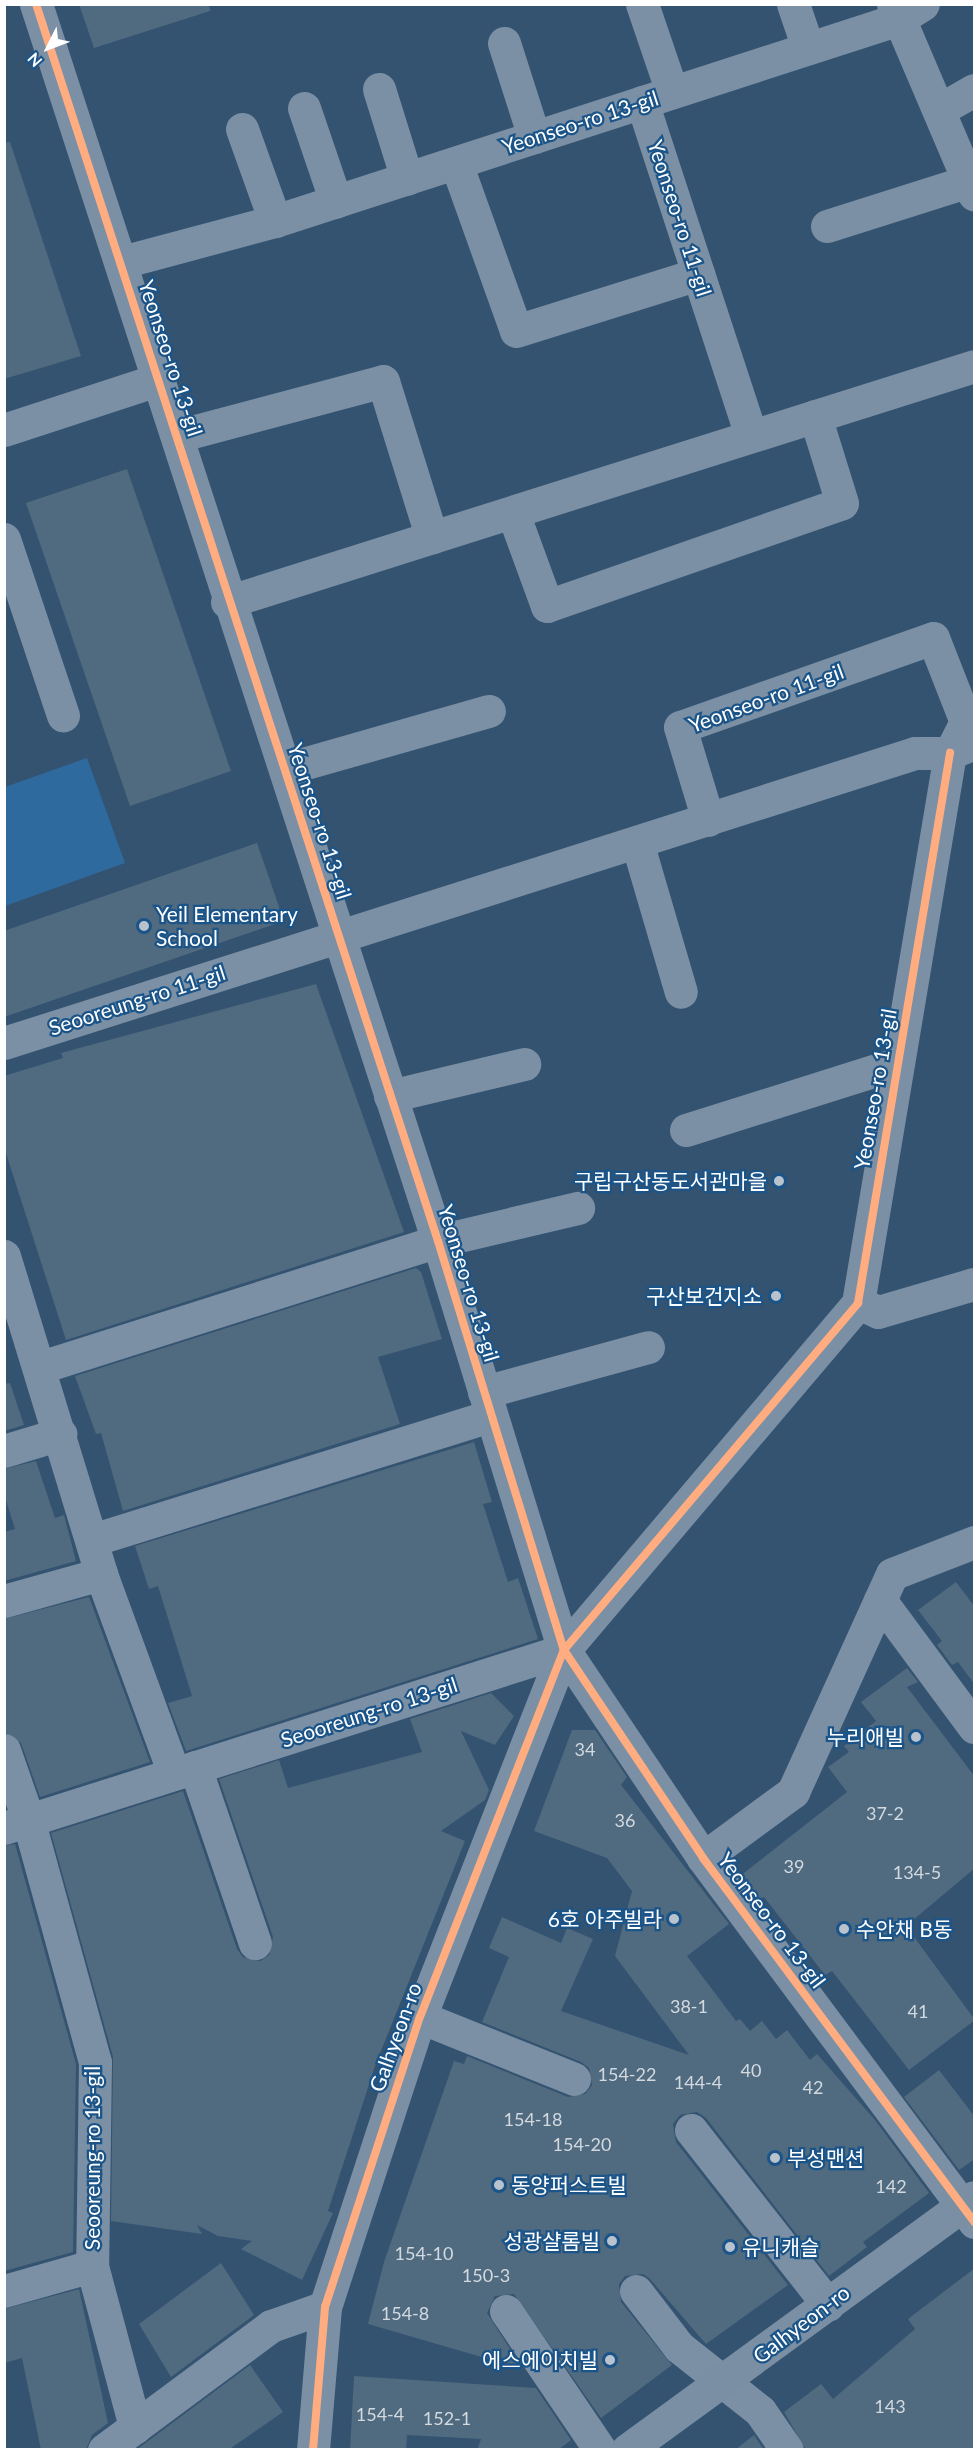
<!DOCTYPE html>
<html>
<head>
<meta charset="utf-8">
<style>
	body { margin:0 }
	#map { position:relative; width:979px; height:2454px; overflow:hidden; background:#345370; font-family:Lato,"Noto Sans KR",sans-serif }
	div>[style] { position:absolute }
	.green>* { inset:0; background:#2f6a9f }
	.building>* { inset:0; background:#506a80 }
	.minor>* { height:33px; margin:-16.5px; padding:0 16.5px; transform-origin:16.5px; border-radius:16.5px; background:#7b90a5 }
	.major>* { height:33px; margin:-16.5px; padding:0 16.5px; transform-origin:16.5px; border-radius:16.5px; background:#7a8fa3 }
	.cycleway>* { height:8px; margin:-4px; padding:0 4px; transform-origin:4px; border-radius:4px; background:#ffac80 }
	.dots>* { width:16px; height:16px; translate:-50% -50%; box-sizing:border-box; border:3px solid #1b5488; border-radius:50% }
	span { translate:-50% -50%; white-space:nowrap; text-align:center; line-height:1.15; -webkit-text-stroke:4.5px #1b5488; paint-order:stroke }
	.number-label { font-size:18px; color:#d3dadf }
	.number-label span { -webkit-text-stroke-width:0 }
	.street-label { font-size:21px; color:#fff }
	.poi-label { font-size:21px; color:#fff }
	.left { translate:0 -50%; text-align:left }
	.right { translate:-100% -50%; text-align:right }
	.frame { position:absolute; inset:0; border:6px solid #fff; pointer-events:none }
	.north { position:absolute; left:18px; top:18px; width:60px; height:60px; -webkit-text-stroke:4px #1b5488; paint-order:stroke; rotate:228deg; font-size:16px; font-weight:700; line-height:24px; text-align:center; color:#fff }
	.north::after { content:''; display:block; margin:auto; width:21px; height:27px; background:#fff; clip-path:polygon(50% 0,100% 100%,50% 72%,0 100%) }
</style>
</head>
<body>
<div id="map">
	<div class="green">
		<div style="clip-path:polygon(87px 758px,125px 863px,5px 906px,5px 787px)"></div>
	</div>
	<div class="building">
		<div style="clip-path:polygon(79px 4px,209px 4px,210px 11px,94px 48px)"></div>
		<div style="clip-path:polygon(10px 142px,81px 356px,4px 379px,4px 143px)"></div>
		<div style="clip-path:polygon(127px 469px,231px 771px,130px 806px,26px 503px)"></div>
		<div style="clip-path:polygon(257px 843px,284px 921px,4px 1017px,4px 931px)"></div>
		<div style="clip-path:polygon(316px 984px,404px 1232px,66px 1340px,4px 1147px,4px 1076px,63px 1058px,61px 1053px)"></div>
		<div style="clip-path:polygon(416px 1268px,421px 1272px,442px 1339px,378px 1357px,400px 1424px,123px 1511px,101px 1433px,96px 1434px,75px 1376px)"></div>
		<div style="clip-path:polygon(10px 1383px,24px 1425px,4px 1431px,4px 1384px)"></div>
		<div style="clip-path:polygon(474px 1442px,492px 1502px,483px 1504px,508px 1582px,518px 1578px,538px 1639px,186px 1751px,168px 1703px,192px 1696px,158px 1586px,149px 1589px,135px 1546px)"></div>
		<div style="clip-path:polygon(36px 1461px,55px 1518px,64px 1515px,76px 1561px,4px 1581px,4px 1532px,15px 1529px,4px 1494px,4px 1469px)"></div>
		<div style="clip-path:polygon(956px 1582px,975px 1607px,975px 1685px,958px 1662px,952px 1665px,937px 1645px,942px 1641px,918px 1610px)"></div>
		<div style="clip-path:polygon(89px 1597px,150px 1762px,40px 1797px,21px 1743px,4px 1732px,4px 1619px)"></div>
		<div style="clip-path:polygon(907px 1668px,918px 1682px,907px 1687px,975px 1777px,975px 1868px,906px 1926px,975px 2020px,909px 2070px,832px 1971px,825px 1975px,764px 1897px,758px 1901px,740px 1876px,847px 1792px,828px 1767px,849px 1752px,844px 1746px,876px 1721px,861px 1702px)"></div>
		<div style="clip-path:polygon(491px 1693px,514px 1716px,495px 1745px,461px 1731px,489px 1790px,485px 1800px,441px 1831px,465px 1841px,375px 2066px,328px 2211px,333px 2213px,302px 2280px,241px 2249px,252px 2241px,218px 2236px,197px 2225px,202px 2234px,111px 2221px,113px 2057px,51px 1833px,183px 1791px,237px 1949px,243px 1957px,260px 1961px,269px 1955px,273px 1937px,219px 1779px,279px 1760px,288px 1788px,422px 1752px,410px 1719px)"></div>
		<div style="clip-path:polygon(572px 1730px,595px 1730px,627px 1777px,621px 1785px,729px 1924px,687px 1956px,736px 2021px,740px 2019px,750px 2031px,762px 2021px,776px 2039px,787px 2030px,810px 2060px,817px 2054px,875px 2120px,929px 2193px,863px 2242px,867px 2247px,829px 2276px,706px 2118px,697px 2112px,680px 2115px,673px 2124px,676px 2142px,788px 2285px,706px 2344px,650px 2279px,643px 2274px,625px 2276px,619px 2284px,621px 2302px,672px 2365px,601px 2418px,514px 2294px,495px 2296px,487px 2313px,523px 2369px,368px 2324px,384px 2262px,454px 2061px,464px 2064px,467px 2056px,568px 2097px,585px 2094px,592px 2085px,589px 2068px,581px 2062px,482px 2022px,509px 1957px,489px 1948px,502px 1917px,561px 1943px,567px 1928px,593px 1939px,561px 2011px,689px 2055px,615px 1956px,632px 1891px,607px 1858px,534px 1831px)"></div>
		<div style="clip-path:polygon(15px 1844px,76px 2064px,73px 2252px,4px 2271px,4px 1846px)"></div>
		<div style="clip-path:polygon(939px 2070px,975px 2117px,975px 2159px,959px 2170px,904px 2097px)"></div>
		<div style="clip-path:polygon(221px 2263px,254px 2315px,171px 2377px,139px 2324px)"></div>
		<div style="clip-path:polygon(975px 2268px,975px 2450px,806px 2450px,784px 2412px,821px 2384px,833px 2399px,915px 2329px,908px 2319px)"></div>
		<div style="clip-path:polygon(79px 2289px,108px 2423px,92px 2435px,86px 2450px,41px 2450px,22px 2358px,4px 2363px,4px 2309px)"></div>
		<div style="clip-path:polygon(250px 2365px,283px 2412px,228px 2450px,136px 2450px)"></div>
		<div style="clip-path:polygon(354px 2376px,536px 2388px,571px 2440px,558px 2450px,477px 2450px,481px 2439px,407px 2435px,406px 2450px,350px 2450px)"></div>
		<div style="clip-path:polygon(754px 2435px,764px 2450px,735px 2450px)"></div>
	</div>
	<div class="minor">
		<div style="left:36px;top:4px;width:1301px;rotate:72deg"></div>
		<div style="left:438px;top:1241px;width:428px;rotate:72.9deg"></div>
		<div style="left:564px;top:1650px;width:250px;rotate:56.2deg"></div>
		<div style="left:703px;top:1858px;width:454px;rotate:53.3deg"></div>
		<div style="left:642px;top:4px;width:93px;rotate:71.2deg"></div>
		<div style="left:793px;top:4px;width:46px;rotate:71.2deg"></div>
		<div style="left:893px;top:4px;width:207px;rotate:66.9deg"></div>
		<div style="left:504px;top:43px;width:99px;rotate:72.3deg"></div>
		<div style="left:379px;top:89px;width:94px;rotate:72.7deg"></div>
		<div style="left:642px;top:102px;width:351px;rotate:71.9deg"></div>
		<div style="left:304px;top:108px;width:99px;rotate:71.2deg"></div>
		<div style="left:939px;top:110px;width:40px;rotate:-29.7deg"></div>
		<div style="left:242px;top:129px;width:98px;rotate:70.3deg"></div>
		<div style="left:456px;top:163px;width:178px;rotate:70.3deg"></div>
		<div style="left:516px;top:331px;width:191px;rotate:-17.4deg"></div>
		<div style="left:827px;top:226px;width:149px;rotate:-17.6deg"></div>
		<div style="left:122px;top:262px;width:158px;rotate:-15deg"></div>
		<div style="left:275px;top:221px;width:656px;rotate:-17.94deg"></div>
		<div style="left:899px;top:19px;width:28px;rotate:-32deg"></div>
		<div style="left:4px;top:430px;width:164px;rotate:-18.1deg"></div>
		<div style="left:177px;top:436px;width:213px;rotate:-14.9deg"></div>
		<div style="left:383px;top:381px;width:164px;rotate:72.7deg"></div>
		<div style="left:513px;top:513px;width:99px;rotate:69.9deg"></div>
		<div style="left:547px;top:606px;width:312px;rotate:-19.2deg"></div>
		<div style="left:842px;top:503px;width:91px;rotate:-107.2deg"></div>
		<div style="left:4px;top:539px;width:186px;rotate:71.5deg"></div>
		<div style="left:227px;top:602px;width:783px;rotate:-17.53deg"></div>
		<div style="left:285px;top:769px;width:212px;rotate:-15.9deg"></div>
		<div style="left:637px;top:842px;width:156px;rotate:73.7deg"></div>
		<div style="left:4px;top:1043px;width:956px;rotate:-17.66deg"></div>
		<div style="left:915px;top:753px;width:35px"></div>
		<div style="left:950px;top:753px;width:22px;rotate:-22deg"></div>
		<div style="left:390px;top:1096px;width:138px;rotate:-13.4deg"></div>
		<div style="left:686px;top:1130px;width:222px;rotate:-17.5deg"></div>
		<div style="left:4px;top:1256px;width:332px;rotate:73deg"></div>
		<div style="left:101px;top:1574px;width:212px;rotate:69.9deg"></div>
		<div style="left:858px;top:1303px;width:22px;rotate:24deg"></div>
		<div style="left:878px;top:1312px;width:100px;rotate:-16.3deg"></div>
		<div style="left:41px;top:1367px;width:417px;rotate:-17.6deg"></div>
		<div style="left:438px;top:1241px;width:144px;rotate:-13.3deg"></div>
		<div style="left:484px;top:1392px;width:170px;rotate:-15.3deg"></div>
		<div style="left:4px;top:1451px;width:59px;rotate:-16.9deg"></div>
		<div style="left:92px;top:1540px;width:416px;rotate:-17.3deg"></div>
		<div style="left:880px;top:1600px;width:158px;rotate:53.5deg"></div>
		<div style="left:4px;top:1601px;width:101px;rotate:-15.6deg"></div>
		<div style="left:4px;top:1750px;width:73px;rotate:70.8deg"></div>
		<div style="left:28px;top:1819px;width:252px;rotate:74.6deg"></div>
		<div style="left:95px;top:2062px;width:204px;rotate:90.8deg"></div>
		<div style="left:92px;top:2266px;width:167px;rotate:75deg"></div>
		<div style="left:195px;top:1767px;width:186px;rotate:71.2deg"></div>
		<div style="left:4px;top:1828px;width:588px;rotate:-17.63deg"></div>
		<div style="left:703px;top:1858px;width:112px;rotate:-36.3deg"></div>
		<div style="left:793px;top:1792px;width:239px;rotate:-65.6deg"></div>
		<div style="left:892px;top:1574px;width:88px;rotate:-21.3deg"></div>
		<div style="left:420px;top:2017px;width:166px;rotate:21.9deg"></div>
		<div style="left:691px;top:2130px;width:222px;rotate:51.9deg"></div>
		<div style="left:4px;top:2291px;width:91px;rotate:-15.9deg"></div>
		<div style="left:636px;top:2291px;width:71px;rotate:52.5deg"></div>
		<div style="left:679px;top:2347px;width:103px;rotate:38.3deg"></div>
		<div style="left:760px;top:2411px;width:47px;rotate:55.3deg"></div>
		<div style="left:506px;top:2311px;width:168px;rotate:55.9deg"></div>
		<div style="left:104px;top:2450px;width:208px;rotate:-36.6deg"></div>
		<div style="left:271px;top:2326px;width:57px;rotate:-19.4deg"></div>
		<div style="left:313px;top:2450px;width:144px;rotate:-85.2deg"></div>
		<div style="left:325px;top:2307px;width:305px;rotate:-71.9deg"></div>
		<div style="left:420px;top:2017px;width:394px;rotate:-68.6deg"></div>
		<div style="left:564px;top:1650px;width:455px;rotate:-49.7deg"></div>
		<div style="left:858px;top:1303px;width:558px;rotate:-80.5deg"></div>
		<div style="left:950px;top:753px;width:35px;rotate:-63deg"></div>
		<div style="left:966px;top:722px;width:90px;rotate:-111.4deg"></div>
		<div style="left:933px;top:638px;width:268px;rotate:160.6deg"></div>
		<div style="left:680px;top:727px;width:97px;rotate:73.2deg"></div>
	</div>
	<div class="major">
		<div style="left:627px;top:2450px;width:429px;rotate:-36.1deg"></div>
	</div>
	<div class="cycleway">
		<div style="left:36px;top:4px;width:1301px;rotate:72deg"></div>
		<div style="left:438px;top:1241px;width:428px;rotate:72.9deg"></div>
		<div style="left:564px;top:1650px;width:250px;rotate:56.2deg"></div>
		<div style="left:703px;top:1858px;width:454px;rotate:53.3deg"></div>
		<div style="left:313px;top:2450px;width:144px;rotate:-85.2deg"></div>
		<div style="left:325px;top:2307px;width:305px;rotate:-71.9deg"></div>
		<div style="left:420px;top:2017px;width:394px;rotate:-68.6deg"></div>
		<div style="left:564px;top:1650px;width:455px;rotate:-49.7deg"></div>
		<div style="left:858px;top:1303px;width:558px;rotate:-80.5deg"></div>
	</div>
	<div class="dots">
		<div style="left:144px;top:926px;background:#b8c3cd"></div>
		<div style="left:779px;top:1181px;background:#b8c3cd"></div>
		<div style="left:776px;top:1296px;background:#b8c3cd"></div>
		<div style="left:916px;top:1737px;background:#b8c3cd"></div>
		<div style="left:674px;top:1919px;background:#b8c3cd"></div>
		<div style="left:844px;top:1929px;background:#b8c3cd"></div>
		<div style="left:775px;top:2158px;background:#b8c3cd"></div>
		<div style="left:499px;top:2185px;background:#b8c3cd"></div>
		<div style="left:612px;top:2241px;background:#b8c3cd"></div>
		<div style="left:730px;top:2247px;background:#b8c3cd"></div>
		<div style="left:610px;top:2360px;background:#b8c3cd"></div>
	</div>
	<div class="number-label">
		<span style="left:585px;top:1749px">34</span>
		<span style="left:885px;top:1813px">37-2</span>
		<span style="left:625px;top:1820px">36</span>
		<span style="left:794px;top:1866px">39</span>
		<span style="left:917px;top:1872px">134-5</span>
		<span style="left:689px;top:2006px">38-1</span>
		<span style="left:918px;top:2011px">41</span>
		<span style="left:751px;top:2070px">40</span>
		<span style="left:627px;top:2074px">154-22</span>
		<span style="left:698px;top:2082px">144-4</span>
		<span style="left:813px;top:2087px">42</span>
		<span style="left:533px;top:2119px">154-18</span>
		<span style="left:582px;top:2144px">154-20</span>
		<span style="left:891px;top:2186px">142</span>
		<span style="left:424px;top:2253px">154-10</span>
		<span style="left:486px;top:2275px">150-3</span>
		<span style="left:405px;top:2313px">154-8</span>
		<span style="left:890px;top:2406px">143</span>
		<span style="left:380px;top:2414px">154-4</span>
		<span style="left:447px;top:2418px">152-1</span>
	</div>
	<div class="street-label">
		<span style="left:580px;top:122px;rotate:-18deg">Yeonseo-ro 13-gil</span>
		<span style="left:680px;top:218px;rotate:72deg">Yeonseo-ro 11-gil</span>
		<span style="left:171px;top:358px;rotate:72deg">Yeonseo-ro 13-gil</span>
		<span style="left:766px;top:698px;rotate:-20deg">Yeonseo-ro 11-gil</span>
		<span style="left:320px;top:821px;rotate:72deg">Yeonseo-ro 13-gil</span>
		<span style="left:137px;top:1000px;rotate:-18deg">Seooreung-ro 11-gil</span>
		<span style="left:875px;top:1089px;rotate:-80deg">Yeonseo-ro 13-gil</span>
		<span style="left:469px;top:1283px;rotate:73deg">Yeonseo-ro 13-gil</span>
		<span style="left:369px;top:1712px;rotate:-18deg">Seooreung-ro 13-gil</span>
		<span style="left:772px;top:1920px;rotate:53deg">Yeonseo-ro 13-gil</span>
		<span style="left:395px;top:2037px;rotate:-70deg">Galhyeon-ro</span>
		<span style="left:92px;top:2158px;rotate:-90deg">Seooreung-ro 13-gil</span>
		<span style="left:801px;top:2324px;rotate:-37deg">Galhyeon-ro</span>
	</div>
	<div class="poi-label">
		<span class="left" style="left:156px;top:926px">Yeil Elementary<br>School</span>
		<span class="right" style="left:767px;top:1181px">구립구산동도서관마을</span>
		<span class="right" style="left:762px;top:1296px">구산보건지소</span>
		<span class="right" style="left:904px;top:1737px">누리애빌</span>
		<span class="right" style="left:662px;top:1919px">6호 아주빌라</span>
		<span class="left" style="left:856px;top:1929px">수안채 B동</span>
		<span class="left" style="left:787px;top:2158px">부성맨션</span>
		<span class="left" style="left:511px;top:2185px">동양퍼스트빌</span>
		<span class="right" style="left:600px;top:2241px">성광샬롬빌</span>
		<span class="left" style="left:742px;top:2247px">유니캐슬</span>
		<span class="right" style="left:598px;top:2360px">에스에이치빌</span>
	</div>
	<div class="frame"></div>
	<div class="north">N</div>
</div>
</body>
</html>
